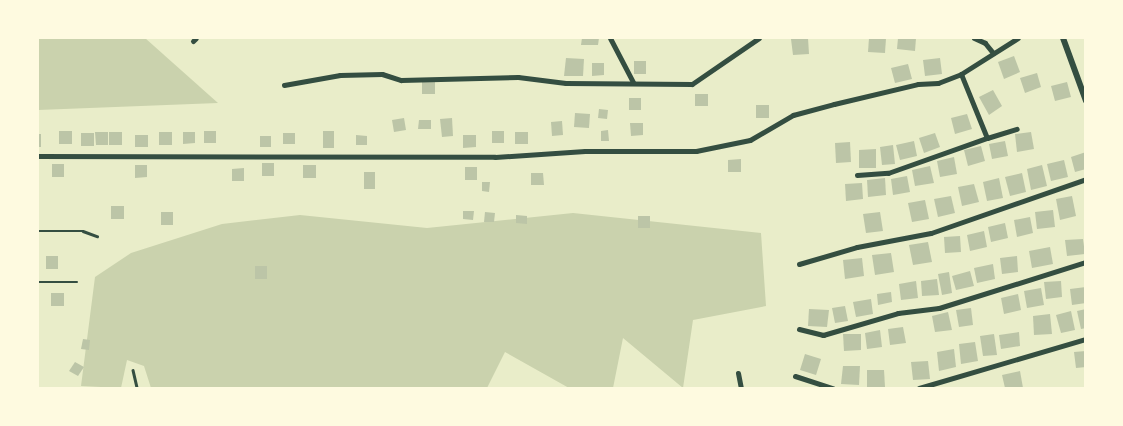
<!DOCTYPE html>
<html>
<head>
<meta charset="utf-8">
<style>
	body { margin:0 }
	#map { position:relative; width:1123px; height:426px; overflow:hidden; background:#e9edc9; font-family:Ubuntu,sans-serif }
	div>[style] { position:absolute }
	.green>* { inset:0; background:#cad2ad }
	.building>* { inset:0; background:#bcc5a7 }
	.service>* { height:2.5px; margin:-1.25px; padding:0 1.25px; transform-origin:1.25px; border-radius:1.25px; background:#344e41 }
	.minor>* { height:5px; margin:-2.5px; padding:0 2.5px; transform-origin:2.5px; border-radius:2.5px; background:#344e41 }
	.tertiary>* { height:6px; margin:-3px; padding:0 3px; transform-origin:3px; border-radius:3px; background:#344e41 }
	span { translate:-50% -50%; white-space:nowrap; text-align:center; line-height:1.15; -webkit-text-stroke:4.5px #fefae0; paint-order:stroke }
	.frame { position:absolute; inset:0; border:39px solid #fefae0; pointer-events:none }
</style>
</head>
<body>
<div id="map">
	<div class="green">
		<div style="clip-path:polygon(38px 38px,145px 38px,218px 103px,38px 110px)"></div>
		<div style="clip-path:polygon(573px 213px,761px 233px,766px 306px,693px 320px,683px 388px,623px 338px,613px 388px,569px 388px,505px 352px,487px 388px,151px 388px,144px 366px,127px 360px,121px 388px,81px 386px,95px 277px,131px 253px,222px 224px,300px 215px,427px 228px)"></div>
	</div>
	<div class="building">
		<div style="clip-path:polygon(582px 38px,599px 38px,598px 45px,581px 45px)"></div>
		<div style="clip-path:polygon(808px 38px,809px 54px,793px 55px,791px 39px)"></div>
		<div style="clip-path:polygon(869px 38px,886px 38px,885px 53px,868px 52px)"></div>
		<div style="clip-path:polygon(898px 38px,916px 38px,915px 51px,897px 49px)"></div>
		<div style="clip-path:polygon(1014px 56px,1020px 72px,1004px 79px,998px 62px)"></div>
		<div style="clip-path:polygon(566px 58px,584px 59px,583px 76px,564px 76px)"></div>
		<div style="clip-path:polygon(940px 58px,942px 74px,925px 76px,923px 60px)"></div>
		<div style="clip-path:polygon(634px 61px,646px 61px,646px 74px,634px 74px)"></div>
		<div style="clip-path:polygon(592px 63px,604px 63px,604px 75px,592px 76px)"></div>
		<div style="clip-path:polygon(908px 64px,912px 79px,895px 83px,891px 68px)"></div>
		<div style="clip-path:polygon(1037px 73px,1041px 87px,1025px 93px,1020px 78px)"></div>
		<div style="clip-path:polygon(422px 82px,435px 82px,435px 94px,422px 94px)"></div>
		<div style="clip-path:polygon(1067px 82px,1071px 97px,1055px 101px,1051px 86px)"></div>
		<div style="clip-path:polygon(993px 90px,1002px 106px,989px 115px,979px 97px)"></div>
		<div style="clip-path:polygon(695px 94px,708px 94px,708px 106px,695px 106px)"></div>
		<div style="clip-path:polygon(629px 98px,641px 98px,641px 110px,629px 110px)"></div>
		<div style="clip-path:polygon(756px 105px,769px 105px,769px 118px,756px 118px)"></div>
		<div style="clip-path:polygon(599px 109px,608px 110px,607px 119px,598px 118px)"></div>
		<div style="clip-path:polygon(575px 113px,590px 114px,589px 128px,574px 127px)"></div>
		<div style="clip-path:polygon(967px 114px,972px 129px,955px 134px,951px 118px)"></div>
		<div style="clip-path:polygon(404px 118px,406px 130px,394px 132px,392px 120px)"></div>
		<div style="clip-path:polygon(452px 118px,453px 136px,442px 137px,440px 119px)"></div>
		<div style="clip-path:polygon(419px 120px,431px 120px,431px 129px,418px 129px)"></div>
		<div style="clip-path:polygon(562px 121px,563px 135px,552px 136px,551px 122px)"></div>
		<div style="clip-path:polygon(630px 123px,643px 123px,643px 135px,631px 136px)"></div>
		<div style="clip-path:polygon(608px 130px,609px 141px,601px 141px,601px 131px)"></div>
		<div style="clip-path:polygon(59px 131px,72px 131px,72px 144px,59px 144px)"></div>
		<div style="clip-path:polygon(204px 131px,216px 131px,216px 143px,204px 143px)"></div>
		<div style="clip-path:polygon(323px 131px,334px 131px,334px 148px,323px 148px)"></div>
		<div style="clip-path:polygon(492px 131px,504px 131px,504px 143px,492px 143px)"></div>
		<div style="clip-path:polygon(95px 132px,108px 132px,108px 145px,96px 145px)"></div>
		<div style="clip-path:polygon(109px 132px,122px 132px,122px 145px,109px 145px)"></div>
		<div style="clip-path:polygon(159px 132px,172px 132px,172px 145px,159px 145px)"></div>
		<div style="clip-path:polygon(183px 132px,195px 132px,195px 143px,183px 144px)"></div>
		<div style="clip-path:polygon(515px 132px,528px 132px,528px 144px,515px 144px)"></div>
		<div style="clip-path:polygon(1031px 132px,1034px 149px,1017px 152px,1015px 134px)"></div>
		<div style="clip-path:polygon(81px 133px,94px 133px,94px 146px,81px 146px)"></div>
		<div style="clip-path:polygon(283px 133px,295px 133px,295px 144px,283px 144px)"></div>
		<div style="clip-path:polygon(935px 133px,940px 147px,924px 153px,919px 138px)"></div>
		<div style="clip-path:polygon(38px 134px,41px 134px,41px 147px,38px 147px)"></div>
		<div style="clip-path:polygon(135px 135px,148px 135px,148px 147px,135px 147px)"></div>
		<div style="clip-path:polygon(356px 135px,367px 136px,367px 145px,356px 145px)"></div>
		<div style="clip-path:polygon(463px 135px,476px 135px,476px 147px,463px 148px)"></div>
		<div style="clip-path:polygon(260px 136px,271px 136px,271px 147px,260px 147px)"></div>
		<div style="clip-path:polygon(914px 141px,917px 156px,900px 160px,896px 145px)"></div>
		<div style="clip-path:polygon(1005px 141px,1008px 156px,992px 159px,989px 144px)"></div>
		<div style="clip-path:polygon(850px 142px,851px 162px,836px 163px,835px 143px)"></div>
		<div style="clip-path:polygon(893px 145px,895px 164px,882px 165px,880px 147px)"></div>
		<div style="clip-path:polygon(981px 146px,985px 161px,968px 166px,964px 150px)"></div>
		<div style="clip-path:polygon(876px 149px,876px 168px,859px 168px,859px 150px)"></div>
		<div style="clip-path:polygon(1086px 152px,1086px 169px,1075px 172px,1071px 157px)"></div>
		<div style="clip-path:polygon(954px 157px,957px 174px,940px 177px,937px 161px)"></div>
		<div style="clip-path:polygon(741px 159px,741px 172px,728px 172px,728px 160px)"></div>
		<div style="clip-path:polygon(1064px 160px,1068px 177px,1051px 181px,1047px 164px)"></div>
		<div style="clip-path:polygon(262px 163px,274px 163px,274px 176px,262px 176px)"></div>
		<div style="clip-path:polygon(52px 164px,64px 164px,64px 177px,52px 177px)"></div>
		<div style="clip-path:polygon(135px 165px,147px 165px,147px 177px,135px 178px)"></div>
		<div style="clip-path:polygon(303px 165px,316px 165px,316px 178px,303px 178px)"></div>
		<div style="clip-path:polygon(1042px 165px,1047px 186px,1031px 190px,1027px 169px)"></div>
		<div style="clip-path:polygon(930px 166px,934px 183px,915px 186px,912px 170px)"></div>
		<div style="clip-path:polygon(465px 167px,477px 167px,477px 180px,465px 180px)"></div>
		<div style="clip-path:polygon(244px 168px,244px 181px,232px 181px,232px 169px)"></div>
		<div style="clip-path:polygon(364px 172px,375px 172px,375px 189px,364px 189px)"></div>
		<div style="clip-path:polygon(531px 173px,543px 173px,544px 185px,531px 185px)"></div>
		<div style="clip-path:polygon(1022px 173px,1026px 192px,1010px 196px,1005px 177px)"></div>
		<div style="clip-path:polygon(907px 176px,910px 192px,893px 195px,891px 179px)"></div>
		<div style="clip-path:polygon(885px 178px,886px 195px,868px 197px,867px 180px)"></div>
		<div style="clip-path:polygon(999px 178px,1003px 198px,987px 201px,983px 182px)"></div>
		<div style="clip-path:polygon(482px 182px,490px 182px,489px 192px,482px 191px)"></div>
		<div style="clip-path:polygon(862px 183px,863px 199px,846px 201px,845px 184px)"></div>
		<div style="clip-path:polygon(974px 184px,979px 202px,962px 206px,958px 187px)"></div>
		<div style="clip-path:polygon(951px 196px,955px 213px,938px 217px,934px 199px)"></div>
		<div style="clip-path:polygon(1072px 196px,1076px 216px,1060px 220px,1056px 199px)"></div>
		<div style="clip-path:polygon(925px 200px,929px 219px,912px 222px,908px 203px)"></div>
		<div style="clip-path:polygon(111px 206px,124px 206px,124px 219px,111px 219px)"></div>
		<div style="clip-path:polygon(1053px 210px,1055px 227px,1037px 229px,1035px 212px)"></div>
		<div style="clip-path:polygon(463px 211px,474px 211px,473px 220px,463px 219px)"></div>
		<div style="clip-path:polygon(161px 212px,173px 212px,173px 225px,161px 225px)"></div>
		<div style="clip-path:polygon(485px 212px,495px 213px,494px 222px,484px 222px)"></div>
		<div style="clip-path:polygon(880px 212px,883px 231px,866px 233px,863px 214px)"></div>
		<div style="clip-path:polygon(516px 215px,527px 216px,527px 224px,516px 223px)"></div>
		<div style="clip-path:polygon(638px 216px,650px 216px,650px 228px,638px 228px)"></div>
		<div style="clip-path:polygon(1030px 217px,1033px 233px,1017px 237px,1014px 220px)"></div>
		<div style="clip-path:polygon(1005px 223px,1008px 238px,991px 242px,988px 227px)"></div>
		<div style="clip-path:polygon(984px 231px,987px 247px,970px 251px,967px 235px)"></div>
		<div style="clip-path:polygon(960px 236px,961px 252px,945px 253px,944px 237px)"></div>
		<div style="clip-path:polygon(1083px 239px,1085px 254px,1067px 256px,1065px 240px)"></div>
		<div style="clip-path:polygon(928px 242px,932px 262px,913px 265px,909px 245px)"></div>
		<div style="clip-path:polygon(1050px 247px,1053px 264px,1032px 268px,1029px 251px)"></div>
		<div style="clip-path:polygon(891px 253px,894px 272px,875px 275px,872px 255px)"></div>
		<div style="clip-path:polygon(46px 256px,58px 256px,58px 269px,46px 269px)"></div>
		<div style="clip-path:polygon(1017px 256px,1018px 272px,1002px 274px,1000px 258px)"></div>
		<div style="clip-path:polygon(862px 258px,864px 276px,845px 279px,843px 260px)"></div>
		<div style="clip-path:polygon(993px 264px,995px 279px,977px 283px,974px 268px)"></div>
		<div style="clip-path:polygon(255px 266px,267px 266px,267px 279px,255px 279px)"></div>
		<div style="clip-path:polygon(970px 271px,974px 286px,956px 290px,952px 276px)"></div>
		<div style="clip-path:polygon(949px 272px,952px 293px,942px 295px,938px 274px)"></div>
		<div style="clip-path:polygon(937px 279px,939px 295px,922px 296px,921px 281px)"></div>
		<div style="clip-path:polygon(916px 281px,918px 298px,901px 300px,899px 284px)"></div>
		<div style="clip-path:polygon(1061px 281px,1062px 297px,1046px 299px,1044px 282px)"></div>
		<div style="clip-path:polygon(1086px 287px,1086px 303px,1072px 305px,1070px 289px)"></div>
		<div style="clip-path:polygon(1041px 288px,1044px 305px,1027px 308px,1024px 291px)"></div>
		<div style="clip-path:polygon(891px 292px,892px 302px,878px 305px,877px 294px)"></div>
		<div style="clip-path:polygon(51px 293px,64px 293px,64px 306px,51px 306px)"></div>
		<div style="clip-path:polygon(1018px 294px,1021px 310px,1004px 314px,1001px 298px)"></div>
		<div style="clip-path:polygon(871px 299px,873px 314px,856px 317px,853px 302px)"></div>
		<div style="clip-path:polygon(845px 306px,848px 321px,835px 323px,832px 308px)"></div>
		<div style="clip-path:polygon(971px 308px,973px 325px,959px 327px,956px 310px)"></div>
		<div style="clip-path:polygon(809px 309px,829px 310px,827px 327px,808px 326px)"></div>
		<div style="clip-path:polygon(1086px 309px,1086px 328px,1081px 329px,1077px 311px)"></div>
		<div style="clip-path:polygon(1071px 311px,1075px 330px,1061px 333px,1056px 315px)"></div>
		<div style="clip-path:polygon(948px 312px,952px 330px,935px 332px,932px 316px)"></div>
		<div style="clip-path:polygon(1050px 314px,1052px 334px,1034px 335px,1033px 316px)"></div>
		<div style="clip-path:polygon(903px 327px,906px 343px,890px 345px,888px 329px)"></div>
		<div style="clip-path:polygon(880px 330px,882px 347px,867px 349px,865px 333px)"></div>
		<div style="clip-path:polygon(1019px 332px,1020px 346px,1001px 349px,999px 335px)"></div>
		<div style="clip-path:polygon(843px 334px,861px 334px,861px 350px,844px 351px)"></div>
		<div style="clip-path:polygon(994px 334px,997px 355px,983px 356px,980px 336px)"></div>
		<div style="clip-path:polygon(83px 339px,90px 340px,89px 350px,81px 349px)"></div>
		<div style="clip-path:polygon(975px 342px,978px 361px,961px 364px,959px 344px)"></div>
		<div style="clip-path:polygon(954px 349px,956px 367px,939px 371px,937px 352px)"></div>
		<div style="clip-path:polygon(1086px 351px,1086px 367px,1076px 368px,1074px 352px)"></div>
		<div style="clip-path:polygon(805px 354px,821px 359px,816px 375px,800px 370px)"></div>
		<div style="clip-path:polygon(928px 361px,930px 379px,913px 380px,911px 362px)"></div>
		<div style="clip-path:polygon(75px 362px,84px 367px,78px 376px,69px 371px)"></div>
		<div style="clip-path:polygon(843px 366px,860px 366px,859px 385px,841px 384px)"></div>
		<div style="clip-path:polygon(867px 370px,884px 370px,885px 387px,867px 387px)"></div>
		<div style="clip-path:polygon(1020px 371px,1023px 388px,1005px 388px,1002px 375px)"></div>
	</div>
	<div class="service">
		<div style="left:38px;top:231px;width:45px"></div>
		<div style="left:83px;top:231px;width:15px;rotate:20deg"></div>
		<div style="left:38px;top:282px;width:39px"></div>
		<div style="left:133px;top:370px;width:18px;rotate:77deg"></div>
	</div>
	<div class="minor">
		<div style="left:610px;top:38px;width:50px;rotate:62.4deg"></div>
		<div style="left:974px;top:38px;width:12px;rotate:24deg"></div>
		<div style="left:985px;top:43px;width:13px;rotate:51deg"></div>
		<div style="left:193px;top:41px;width:4px;rotate:-45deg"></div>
		<div style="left:284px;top:85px;width:57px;rotate:-10.1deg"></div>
		<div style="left:340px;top:75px;width:42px;rotate:-1.4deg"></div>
		<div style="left:382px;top:74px;width:20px;rotate:18deg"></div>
		<div style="left:401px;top:80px;width:117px;rotate:-1.5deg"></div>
		<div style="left:518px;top:77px;width:48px;rotate:7.1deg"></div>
		<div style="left:566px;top:83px;width:126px;rotate:0.5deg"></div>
		<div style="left:692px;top:84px;width:81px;rotate:-34.5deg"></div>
		<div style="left:987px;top:138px;width:31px;rotate:-17deg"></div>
		<div style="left:38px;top:156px;width:457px;rotate:0.1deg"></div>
		<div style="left:495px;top:157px;width:90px;rotate:-3.8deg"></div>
		<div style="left:585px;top:151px;width:111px"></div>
		<div style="left:696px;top:151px;width:55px;rotate:-11.5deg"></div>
		<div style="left:750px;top:140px;width:50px;rotate:-30.2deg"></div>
		<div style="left:793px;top:115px;width:42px;rotate:-15deg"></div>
		<div style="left:834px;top:104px;width:86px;rotate:-13.4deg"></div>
		<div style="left:918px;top:84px;width:20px;rotate:-3deg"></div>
		<div style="left:938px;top:83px;width:25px;rotate:-21deg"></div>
		<div style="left:961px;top:74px;width:67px;rotate:-32.3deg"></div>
		<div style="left:857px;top:175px;width:31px;rotate:-4deg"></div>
		<div style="left:888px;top:173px;width:105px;rotate:-19.5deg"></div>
		<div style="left:987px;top:138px;width:69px;rotate:-112.1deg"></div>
		<div style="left:799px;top:264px;width:60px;rotate:-16.3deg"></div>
		<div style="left:857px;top:247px;width:75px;rotate:-10.7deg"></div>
		<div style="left:931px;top:233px;width:164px;rotate:-19.2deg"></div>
		<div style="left:799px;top:329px;width:25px;rotate:14deg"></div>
		<div style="left:823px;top:335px;width:78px;rotate:-16.3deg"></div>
		<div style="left:898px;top:313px;width:41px;rotate:-7deg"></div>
		<div style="left:939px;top:308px;width:154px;rotate:-17.4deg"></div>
		<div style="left:738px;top:373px;width:15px;rotate:79deg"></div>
		<div style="left:795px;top:376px;width:40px;rotate:18deg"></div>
		<div style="left:919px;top:388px;width:174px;rotate:-16.4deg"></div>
	</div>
	<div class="tertiary">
		<div style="left:1063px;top:38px;width:67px;rotate:69.9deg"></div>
	</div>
	<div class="frame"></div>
</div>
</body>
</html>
